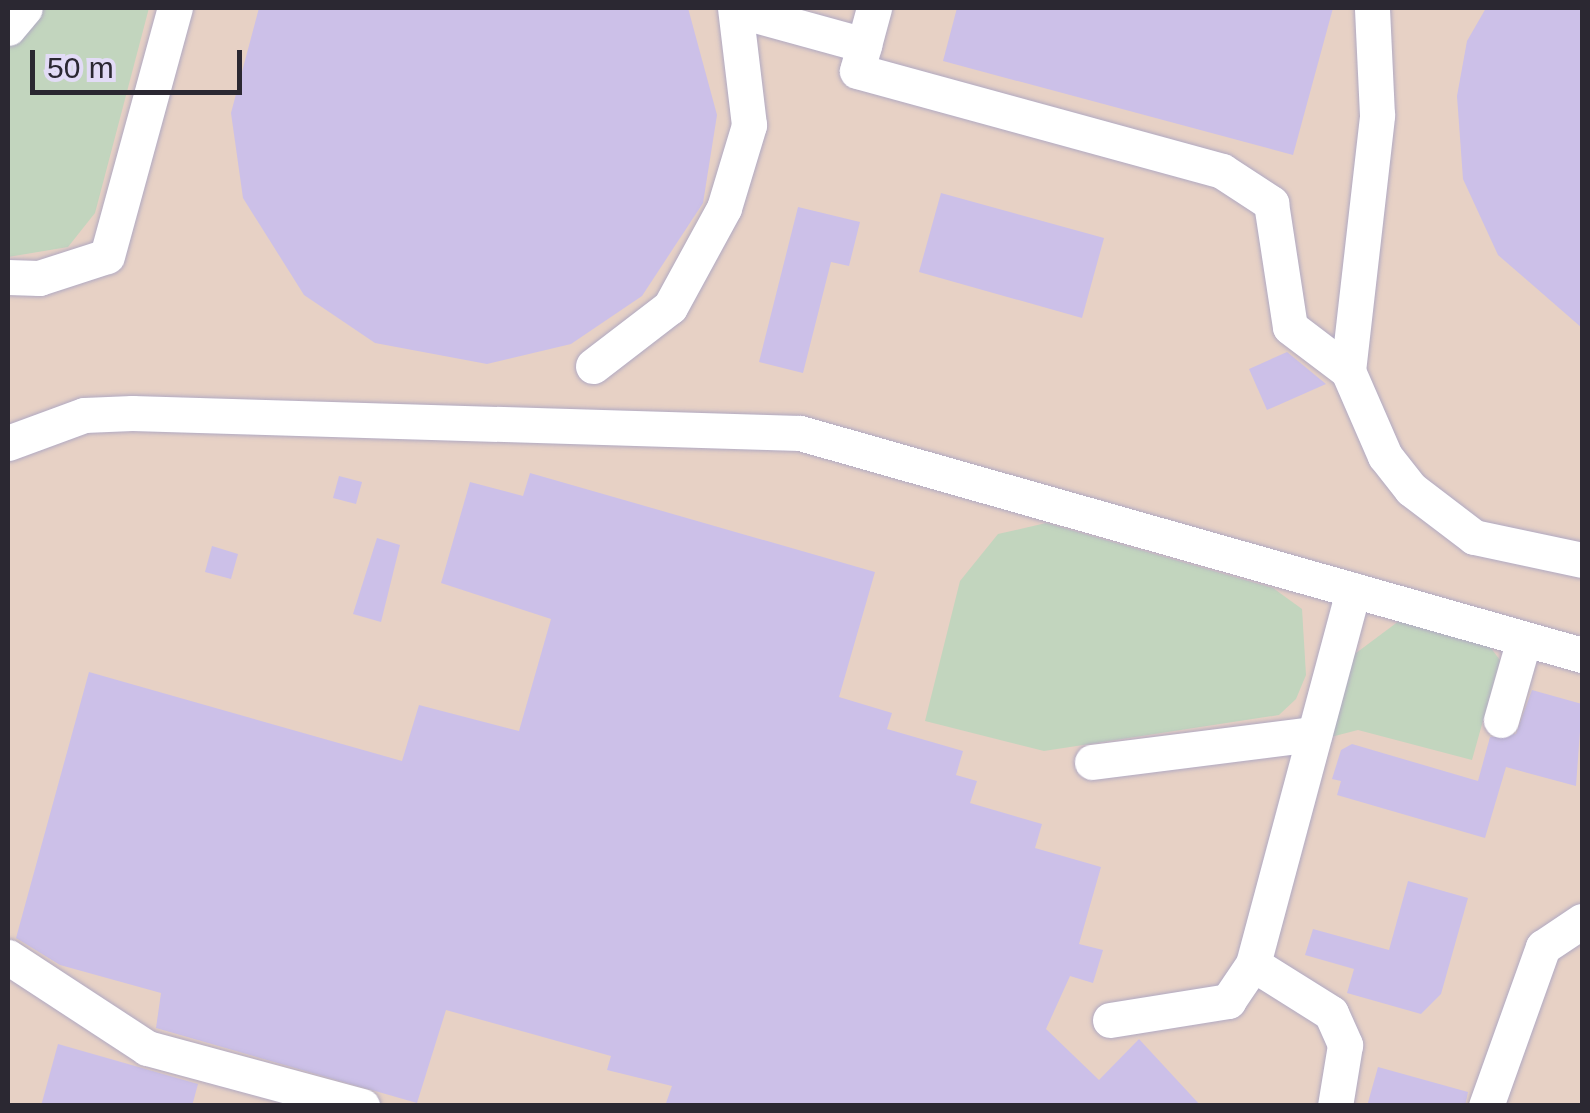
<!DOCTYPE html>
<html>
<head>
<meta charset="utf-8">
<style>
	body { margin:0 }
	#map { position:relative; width:1590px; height:1113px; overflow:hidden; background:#e2dbf6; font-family:Helvetica,sans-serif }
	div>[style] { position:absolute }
	.industrial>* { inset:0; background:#e7d1c5 }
	.green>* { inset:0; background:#c2d5be }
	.building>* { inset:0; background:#ccc0e8 }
	.roads { filter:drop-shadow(0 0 2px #b0a9c2) drop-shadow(0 0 2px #b0a9c2) }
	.minor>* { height:35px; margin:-17.5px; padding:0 17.5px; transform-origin:17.5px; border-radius:17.5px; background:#fff }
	span { translate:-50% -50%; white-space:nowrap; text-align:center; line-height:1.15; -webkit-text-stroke:9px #e2dbf6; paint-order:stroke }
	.frame { position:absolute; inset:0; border:10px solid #2b2832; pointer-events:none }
	.scale { position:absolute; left:30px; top:50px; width:212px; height:45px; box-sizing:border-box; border:5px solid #2b2832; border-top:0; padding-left:12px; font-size:30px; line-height:35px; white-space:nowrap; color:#2b2832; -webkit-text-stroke:8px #e2dbf6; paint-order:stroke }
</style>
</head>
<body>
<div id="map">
	<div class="industrial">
		<div style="clip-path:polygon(8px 8px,1582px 8px,1582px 1105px,8px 1105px)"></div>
	</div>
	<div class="green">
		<div style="clip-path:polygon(8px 8px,149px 8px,95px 213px,68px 247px,8px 257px)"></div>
		<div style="clip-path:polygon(1046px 523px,1273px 588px,1302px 609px,1306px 675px,1296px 699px,1279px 715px,1044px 751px,925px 721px,960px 581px,998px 534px)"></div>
		<div style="clip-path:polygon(1407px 615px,1477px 630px,1500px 660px,1472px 760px,1358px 730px,1323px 739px,1344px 662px)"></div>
	</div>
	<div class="building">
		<div style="clip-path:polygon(259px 8px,688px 8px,717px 115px,703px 203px,642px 296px,571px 344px,487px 364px,375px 343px,304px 295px,243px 198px,231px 113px)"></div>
		<div style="clip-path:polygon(957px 8px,1333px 8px,1293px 155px,943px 61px)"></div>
		<div style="clip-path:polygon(1486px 8px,1582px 8px,1582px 328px,1498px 255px,1463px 179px,1457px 96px,1467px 41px)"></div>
		<div style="clip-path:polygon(941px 193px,1104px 238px,1082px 318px,919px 272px)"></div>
		<div style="clip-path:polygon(798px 207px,860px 222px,849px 266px,831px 262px,803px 373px,759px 362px)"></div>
		<div style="clip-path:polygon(1287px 352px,1326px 384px,1267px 410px,1249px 369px)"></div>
		<div style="clip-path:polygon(530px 473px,875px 572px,839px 697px,892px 713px,887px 729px,963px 751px,956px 775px,977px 781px,970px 803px,1042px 824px,1035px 848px,1101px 867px,1079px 944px,1103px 950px,1093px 983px,1070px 976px,1046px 1029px,1099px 1080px,1139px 1039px,1201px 1106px,665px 1106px,672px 1086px,607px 1070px,611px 1056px,446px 1010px,417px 1103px,156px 1028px,161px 993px,60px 965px,16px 938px,89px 672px,402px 761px,419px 705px,519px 731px,551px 619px,441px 583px,470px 482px,523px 496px)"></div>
		<div style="clip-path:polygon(339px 476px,362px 482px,356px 504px,333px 498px)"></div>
		<div style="clip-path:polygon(377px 538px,400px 545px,381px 622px,353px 614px)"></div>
		<div style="clip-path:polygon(212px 546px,238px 554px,231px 579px,205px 572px)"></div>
		<div style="clip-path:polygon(1532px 690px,1582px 704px,1576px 786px,1506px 767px,1485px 838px,1337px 795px,1341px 781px,1332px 779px,1341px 750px,1352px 744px,1478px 781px,1490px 737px,1516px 734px)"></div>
		<div style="clip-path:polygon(1408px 881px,1468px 898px,1441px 994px,1421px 1014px,1347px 993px,1354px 969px,1305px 955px,1313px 929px,1389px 950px)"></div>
		<div style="clip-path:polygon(58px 1044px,198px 1084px,192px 1106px,41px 1106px)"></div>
		<div style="clip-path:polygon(1378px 1067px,1468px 1092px,1465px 1106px,1367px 1106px)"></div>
	</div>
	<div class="roads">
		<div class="minor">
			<div style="left:874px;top:8px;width:65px;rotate:105.1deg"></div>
			<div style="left:857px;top:71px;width:378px;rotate:15.3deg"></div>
			<div style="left:1222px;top:171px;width:59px;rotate:33.1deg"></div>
			<div style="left:1271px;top:203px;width:125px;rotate:81.3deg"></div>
			<div style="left:1290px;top:327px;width:73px;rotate:37.2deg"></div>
			<div style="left:1348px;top:371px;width:93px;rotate:66.5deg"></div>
			<div style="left:1385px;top:456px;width:42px;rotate:51.8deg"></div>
			<div style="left:1411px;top:489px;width:79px;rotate:37.3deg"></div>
			<div style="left:1474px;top:537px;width:110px;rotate:12deg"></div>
			<div style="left:737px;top:10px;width:132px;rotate:15.4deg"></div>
			<div style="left:8px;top:28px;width:26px;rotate:-50deg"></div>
			<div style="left:8px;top:277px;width:31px;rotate:2deg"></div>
			<div style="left:39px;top:278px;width:71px;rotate:-17.9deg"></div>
			<div style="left:107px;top:256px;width:257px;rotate:-74.7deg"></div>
			<div style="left:593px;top:366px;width:97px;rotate:-37.5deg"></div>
			<div style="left:670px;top:307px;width:113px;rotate:-61.4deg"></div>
			<div style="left:724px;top:208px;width:87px;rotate:-73.2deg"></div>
			<div style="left:749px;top:125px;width:118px;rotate:-96.8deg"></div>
			<div style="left:1348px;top:371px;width:258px;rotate:-83.5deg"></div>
			<div style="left:1377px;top:115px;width:107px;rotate:-92.7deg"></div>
			<div style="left:8px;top:443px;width:81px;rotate:-20.2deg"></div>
			<div style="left:84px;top:415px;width:48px;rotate:-2.4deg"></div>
			<div style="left:132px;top:413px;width:668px;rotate:1.71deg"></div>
			<div style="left:800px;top:433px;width:813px;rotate:15.85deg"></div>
			<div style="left:1501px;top:720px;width:84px;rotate:-74.1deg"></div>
			<div style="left:1092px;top:762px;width:224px;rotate:-7.2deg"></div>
			<div style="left:8px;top:957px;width:166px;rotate:33.2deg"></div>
			<div style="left:147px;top:1048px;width:223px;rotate:15.1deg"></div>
			<div style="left:1253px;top:964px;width:92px;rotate:32.1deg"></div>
			<div style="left:1331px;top:1013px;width:35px;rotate:66deg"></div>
			<div style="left:1345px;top:1045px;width:62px;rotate:99.3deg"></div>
			<div style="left:1110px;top:1020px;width:120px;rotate:-9.1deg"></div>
			<div style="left:1228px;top:1001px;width:45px;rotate:-56deg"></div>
			<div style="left:1253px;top:964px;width:387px;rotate:-75deg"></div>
			<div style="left:1486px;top:1106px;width:169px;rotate:-70.3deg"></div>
			<div style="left:1543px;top:947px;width:47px;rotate:-33.7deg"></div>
		</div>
	</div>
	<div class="frame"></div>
	<div class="scale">50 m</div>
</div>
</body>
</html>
